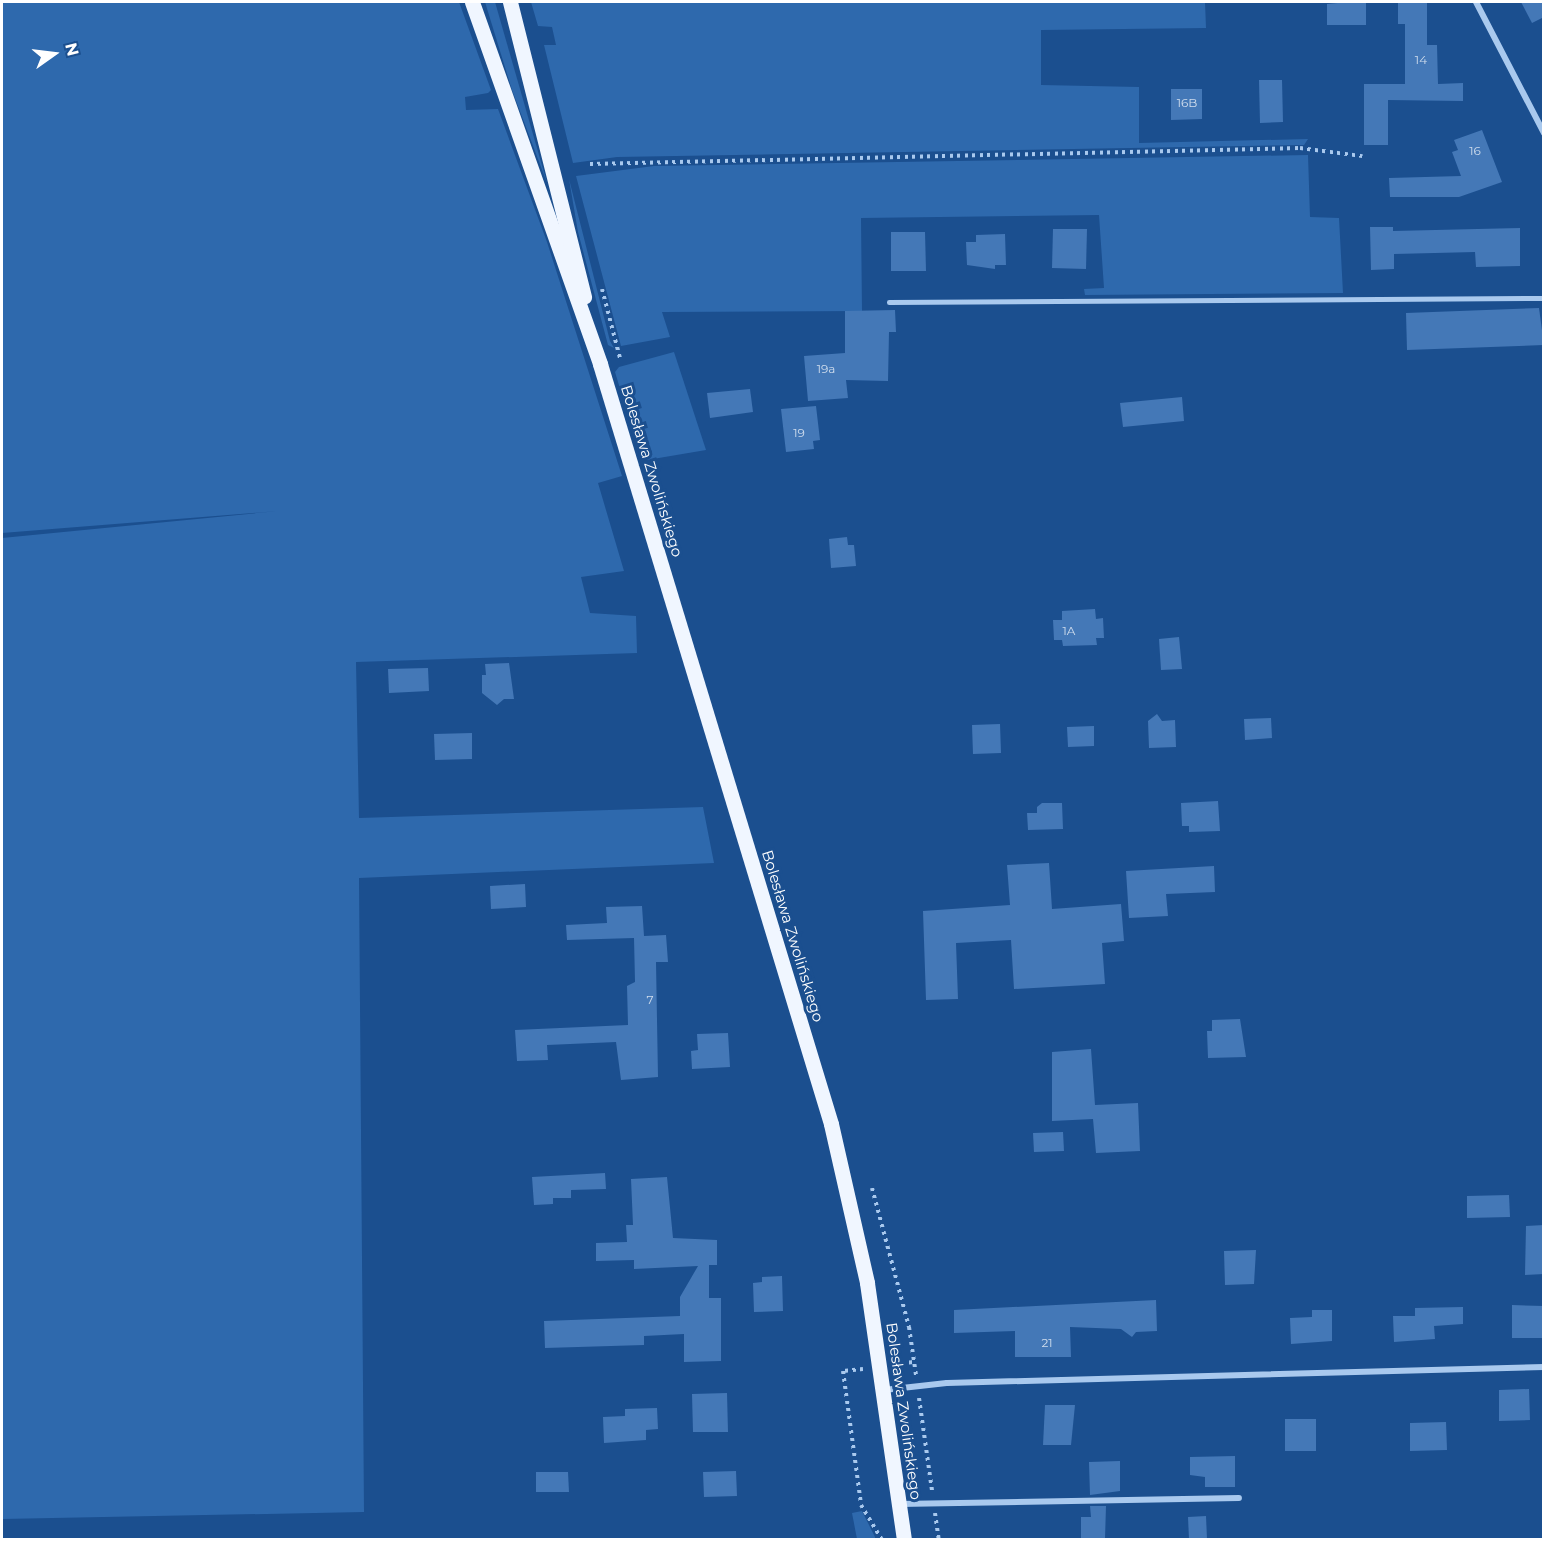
<!DOCTYPE html>
<html>
<head>
<meta charset="utf-8">
<style>
	body { margin:0 }
	#map { position:relative; width:1545px; height:1541px; overflow:hidden; background:#1b4f8f; font-family:Montserrat,sans-serif }
	div>[style] { position:absolute }
	.green>* { inset:0; background:#2e69ad }
	.building>* { inset:0; background:#4478b7 }
	.path>* { height:4px; margin-top:-2px; transform-origin:0; background:repeating-linear-gradient(90deg,#a9c9ee 0 3px,transparent 0 7.5px) }
	.lane>* { height:4.5px; margin:-2.25px; padding:0 2.25px; transform-origin:2.25px; border-radius:2.25px; background:#a9c9ee }
	.street>* { height:6px; margin:-3px; padding:0 3px; transform-origin:3px; border-radius:3px; background:#a9c9ee }
	.primary>* { height:15px; margin:-7.5px; padding:0 7.5px; transform-origin:7.5px; border-radius:7.5px; background:#f0f6ff }
	span { translate:-50% -50%; white-space:nowrap; text-align:center; line-height:1.15; -webkit-text-stroke:6px #1b4f8f; paint-order:stroke }
	.number-label { font-size:12px; color:#d0dded }
	.number-label span { -webkit-text-stroke-width:0 }
	.street-label { font-size:15px; color:#fff }
	.frame { position:absolute; inset:0; border:3px solid #fff; pointer-events:none }
	.north { position:absolute; left:24px; top:24px; width:60px; height:60px; -webkit-text-stroke:4px #1b4f8f; paint-order:stroke; rotate:76deg; font-size:16px; font-weight:700; line-height:24px; text-align:center; color:#fff }
	.north::after { content:''; display:block; margin:auto; width:21px; height:27px; background:#fff; clip-path:polygon(50% 0,100% 100%,50% 72%,0 100%) }
</style>
</head>
<body>
<div id="map">
	<div class="green">
		<div style="clip-path:polygon(2px 2px,459px 2px,491px 90px,488px 93px,465px 97px,466px 110px,498px 109px,547px 242px,622px 476px,598px 483px,624px 571px,581px 577px,590px 613px,636px 616px,637px 653px,356px 662px,359px 818px,703px 807px,714px 863px,359px 878px,364px 1512px,2px 1519px,2px 538px,278px 511px,2px 533px)"></div>
		<div style="clip-path:polygon(485px 2px,495px 2px,547px 183px,512px 90px)"></div>
		<div style="clip-path:polygon(531px 2px,1205px 2px,1206px 28px,1041px 30px,1041px 85px,1139px 87px,1139px 143px,1308px 139px,1304px 145px,617px 157px,573px 163px,544px 45px,556px 45px,552px 27px,538px 26px)"></div>
		<div style="clip-path:polygon(1308px 155px,1310px 217px,1339px 218px,1343px 293px,1085px 295px,1084px 289px,1104px 288px,1099px 215px,861px 218px,862px 311px,662px 312px,670px 337px,621px 346px,576px 176px,654px 166px)"></div>
		<div style="clip-path:polygon(569px 179px,610px 341px,614px 348px,608px 345px,578px 232px)"></div>
		<div style="clip-path:polygon(674px 352px,706px 450px,647px 460px,641px 458px,615px 372px,619px 367px)"></div>
		<div style="clip-path:polygon(862px 1511px,875px 1537px,875px 1539px,857px 1539px,852px 1513px)"></div>
	</div>
	<div class="building">
		<div style="clip-path:polygon(1348px 2px,1366px 2px,1366px 25px,1327px 25px,1327px 4px)"></div>
		<div style="clip-path:polygon(1398px 2px,1427px 2px,1427px 45px,1437px 45px,1438px 84px,1463px 83px,1463px 101px,1388px 100px,1388px 145px,1364px 145px,1364px 84px,1405px 84px,1405px 24px,1398px 24px)"></div>
		<div style="clip-path:polygon(1521px 2px,1544px 2px,1544px 17px,1532px 23px)"></div>
		<div style="clip-path:polygon(1259px 80px,1282px 80px,1283px 122px,1260px 123px)"></div>
		<div style="clip-path:polygon(1171px 89px,1202px 89px,1202px 119px,1171px 120px)"></div>
		<div style="clip-path:polygon(1482px 130px,1502px 182px,1459px 197px,1390px 197px,1389px 178px,1461px 176px,1452px 152px,1458px 150px,1454px 140px)"></div>
		<div style="clip-path:polygon(1370px 227px,1393px 227px,1393px 231px,1520px 228px,1520px 266px,1476px 267px,1475px 252px,1394px 254px,1394px 269px,1371px 270px)"></div>
		<div style="clip-path:polygon(1053px 229px,1087px 229px,1086px 269px,1052px 268px)"></div>
		<div style="clip-path:polygon(891px 232px,925px 232px,926px 271px,891px 271px)"></div>
		<div style="clip-path:polygon(1005px 234px,1006px 265px,995px 265px,995px 269px,967px 265px,966px 242px,976px 242px,976px 235px)"></div>
		<div style="clip-path:polygon(1539px 308px,1544px 345px,1407px 350px,1406px 313px)"></div>
		<div style="clip-path:polygon(895px 310px,896px 332px,889px 332px,888px 381px,846px 380px,848px 398px,808px 401px,804px 356px,845px 353px,845px 311px)"></div>
		<div style="clip-path:polygon(750px 389px,753px 412px,710px 418px,707px 393px)"></div>
		<div style="clip-path:polygon(1182px 397px,1184px 421px,1123px 427px,1120px 403px)"></div>
		<div style="clip-path:polygon(816px 406px,820px 440px,813px 441px,814px 449px,786px 452px,781px 409px)"></div>
		<div style="clip-path:polygon(847px 537px,848px 545px,854px 545px,856px 566px,831px 568px,829px 539px)"></div>
		<div style="clip-path:polygon(1095px 609px,1096px 619px,1103px 618px,1104px 638px,1096px 638px,1097px 645px,1063px 646px,1062px 640px,1054px 640px,1053px 620px,1062px 620px,1062px 611px)"></div>
		<div style="clip-path:polygon(1179px 637px,1182px 669px,1161px 670px,1159px 639px)"></div>
		<div style="clip-path:polygon(509px 663px,514px 699px,504px 699px,497px 705px,482px 693px,482px 675px,486px 675px,485px 664px)"></div>
		<div style="clip-path:polygon(428px 668px,429px 691px,389px 693px,388px 669px)"></div>
		<div style="clip-path:polygon(1157px 714px,1162px 721px,1175px 720px,1176px 747px,1149px 748px,1148px 721px)"></div>
		<div style="clip-path:polygon(1271px 718px,1272px 738px,1245px 740px,1244px 719px)"></div>
		<div style="clip-path:polygon(1000px 724px,1001px 753px,973px 754px,972px 725px)"></div>
		<div style="clip-path:polygon(1094px 726px,1094px 746px,1068px 747px,1067px 727px)"></div>
		<div style="clip-path:polygon(472px 733px,472px 759px,435px 760px,434px 734px)"></div>
		<div style="clip-path:polygon(1218px 801px,1220px 831px,1189px 832px,1189px 826px,1182px 826px,1181px 803px)"></div>
		<div style="clip-path:polygon(1042px 803px,1062px 803px,1063px 829px,1028px 830px,1027px 813px,1037px 813px,1037px 807px)"></div>
		<div style="clip-path:polygon(1049px 863px,1052px 909px,1121px 904px,1124px 941px,1102px 943px,1105px 984px,1014px 989px,1011px 940px,956px 943px,958px 999px,926px 1000px,923px 911px,1010px 905px,1007px 865px)"></div>
		<div style="clip-path:polygon(1214px 866px,1215px 892px,1166px 894px,1168px 916px,1129px 918px,1126px 871px)"></div>
		<div style="clip-path:polygon(525px 884px,526px 907px,491px 909px,490px 886px)"></div>
		<div style="clip-path:polygon(642px 906px,644px 936px,666px 935px,668px 962px,656px 962px,658px 1077px,621px 1080px,616px 1042px,547px 1045px,548px 1060px,517px 1061px,515px 1030px,628px 1025px,627px 986px,635px 982px,634px 938px,567px 940px,566px 925px,607px 923px,606px 907px)"></div>
		<div style="clip-path:polygon(1240px 1019px,1246px 1057px,1208px 1058px,1207px 1031px,1212px 1031px,1212px 1020px)"></div>
		<div style="clip-path:polygon(728px 1033px,730px 1067px,692px 1069px,691px 1051px,698px 1050px,697px 1034px)"></div>
		<div style="clip-path:polygon(1091px 1049px,1095px 1105px,1138px 1103px,1140px 1151px,1096px 1153px,1093px 1119px,1052px 1121px,1052px 1052px)"></div>
		<div style="clip-path:polygon(1063px 1132px,1064px 1151px,1034px 1152px,1033px 1133px)"></div>
		<div style="clip-path:polygon(605px 1173px,606px 1189px,571px 1190px,571px 1198px,553px 1198px,553px 1204px,534px 1205px,532px 1177px)"></div>
		<div style="clip-path:polygon(667px 1177px,673px 1238px,717px 1240px,717px 1265px,709px 1265px,709px 1298px,721px 1298px,721px 1361px,684px 1362px,684px 1334px,644px 1336px,644px 1345px,545px 1348px,544px 1321px,680px 1316px,680px 1297px,698px 1266px,634px 1269px,634px 1260px,596px 1261px,596px 1243px,627px 1242px,626px 1225px,633px 1225px,631px 1179px)"></div>
		<div style="clip-path:polygon(1509px 1195px,1510px 1217px,1467px 1218px,1467px 1196px)"></div>
		<div style="clip-path:polygon(1544px 1225px,1544px 1274px,1525px 1275px,1526px 1226px)"></div>
		<div style="clip-path:polygon(1256px 1250px,1254px 1284px,1225px 1285px,1224px 1251px)"></div>
		<div style="clip-path:polygon(782px 1276px,783px 1311px,754px 1312px,753px 1283px,762px 1282px,762px 1277px)"></div>
		<div style="clip-path:polygon(1156px 1300px,1157px 1331px,1136px 1332px,1132px 1337px,1121px 1329px,1070px 1327px,1071px 1357px,1015px 1357px,1015px 1331px,954px 1333px,954px 1310px)"></div>
		<div style="clip-path:polygon(1512px 1305px,1544px 1306px,1544px 1338px,1512px 1338px)"></div>
		<div style="clip-path:polygon(1463px 1307px,1463px 1324px,1434px 1326px,1435px 1339px,1394px 1342px,1393px 1316px,1415px 1316px,1415px 1308px)"></div>
		<div style="clip-path:polygon(1312px 1310px,1332px 1310px,1332px 1341px,1291px 1344px,1290px 1318px,1312px 1317px)"></div>
		<div style="clip-path:polygon(1529px 1389px,1530px 1420px,1499px 1421px,1499px 1390px)"></div>
		<div style="clip-path:polygon(727px 1393px,728px 1432px,693px 1432px,692px 1394px)"></div>
		<div style="clip-path:polygon(1045px 1405px,1075px 1405px,1071px 1445px,1043px 1445px)"></div>
		<div style="clip-path:polygon(657px 1408px,658px 1429px,646px 1430px,646px 1440px,604px 1443px,603px 1417px,625px 1416px,625px 1409px)"></div>
		<div style="clip-path:polygon(1285px 1419px,1316px 1419px,1316px 1451px,1285px 1451px)"></div>
		<div style="clip-path:polygon(1446px 1422px,1447px 1450px,1410px 1451px,1410px 1423px)"></div>
		<div style="clip-path:polygon(1235px 1456px,1235px 1487px,1205px 1487px,1205px 1477px,1190px 1475px,1190px 1457px)"></div>
		<div style="clip-path:polygon(1120px 1461px,1120px 1491px,1090px 1495px,1089px 1462px)"></div>
		<div style="clip-path:polygon(736px 1471px,737px 1496px,704px 1497px,703px 1472px)"></div>
		<div style="clip-path:polygon(536px 1472px,568px 1472px,569px 1492px,536px 1492px)"></div>
		<div style="clip-path:polygon(1090px 1506px,1106px 1506px,1105px 1539px,1081px 1539px,1081px 1517px,1091px 1517px)"></div>
		<div style="clip-path:polygon(1206px 1516px,1207px 1539px,1189px 1539px,1188px 1517px)"></div>
	</div>
	<div class="path">
		<div style="left:590px;top:164px;width:710px;rotate:-1.29deg"></div>
		<div style="left:1300px;top:148px;width:63px;rotate:7.4deg"></div>
		<div style="left:602px;top:289px;width:71px;rotate:75.4deg"></div>
		<div style="left:872px;top:1188px;width:144px;rotate:75.1deg"></div>
		<div style="left:909px;top:1327px;width:49px;rotate:81.7deg"></div>
		<div style="left:894px;top:1364px;width:20px;rotate:-6deg"></div>
		<div style="left:863px;top:1369px;width:20px;rotate:174deg"></div>
		<div style="left:843px;top:1371px;width:135px;rotate:82.3deg"></div>
		<div style="left:861px;top:1505px;width:41px;rotate:59deg"></div>
		<div style="left:919px;top:1398px;width:94px;rotate:82deg"></div>
		<div style="left:935px;top:1513px;width:27px;rotate:82deg"></div>
	</div>
	<div class="lane">
		<div style="left:889px;top:302px;width:655px;rotate:-0.35deg"></div>
	</div>
	<div class="street">
		<div style="left:1476px;top:2px;width:148px;rotate:62.6deg"></div>
		<div style="left:884px;top:1390px;width:63px;rotate:-6.3deg"></div>
		<div style="left:947px;top:1383px;width:597px;rotate:-1.54deg"></div>
		<div style="left:899px;top:1504px;width:340px;rotate:-1deg"></div>
	</div>
	<div class="primary">
		<div style="left:472px;top:2px;width:384px;rotate:70.5deg"></div>
		<div style="left:600px;top:364px;width:794px;rotate:73.09deg"></div>
		<div style="left:831px;top:1124px;width:163px;rotate:77.2deg"></div>
		<div style="left:867px;top:1283px;width:260px;rotate:81.8deg"></div>
		<div style="left:510px;top:2px;width:304px;rotate:75.9deg"></div>
	</div>
	<div class="number-label">
		<span style="left:1421px;top:60px">14</span>
		<span style="left:1187px;top:103px">16B</span>
		<span style="left:1475px;top:151px">16</span>
		<span style="left:826px;top:369px">19a</span>
		<span style="left:799px;top:433px">19</span>
		<span style="left:1069px;top:631px">1A</span>
		<span style="left:650px;top:1000px">7</span>
		<span style="left:1047px;top:1343px">21</span>
	</div>
	<div class="street-label">
		<span style="left:652px;top:471px;rotate:73deg">Bolesława Zwolińskiego</span>
		<span style="left:793px;top:936px;rotate:73deg">Bolesława Zwolińskiego</span>
		<span style="left:904px;top:1411px;rotate:82deg">Bolesława Zwolińskiego</span>
	</div>
	<div class="frame"></div>
	<div class="north">N</div>
</div>
</body>
</html>
